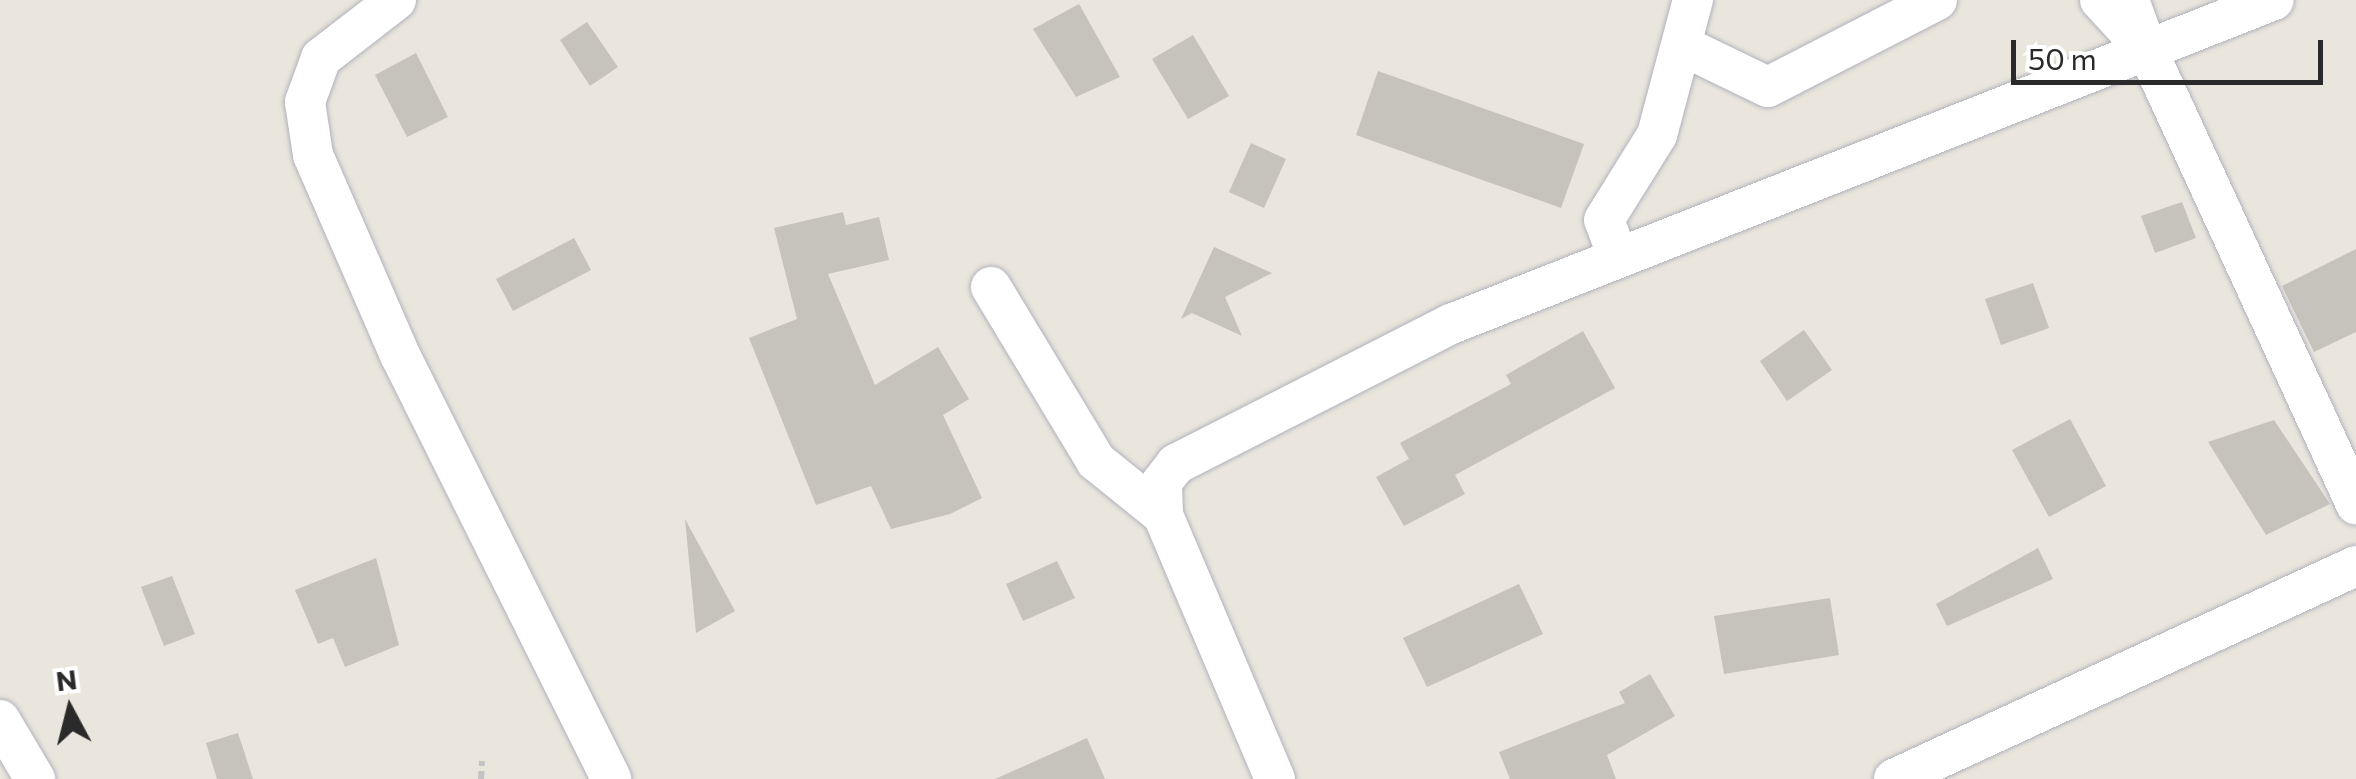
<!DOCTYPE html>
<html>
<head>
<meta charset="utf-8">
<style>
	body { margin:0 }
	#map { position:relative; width:2356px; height:779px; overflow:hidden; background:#eae6dd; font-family:Commissioner,sans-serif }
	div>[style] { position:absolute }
	.building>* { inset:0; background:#c6c2bc }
	.path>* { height:6px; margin-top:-3px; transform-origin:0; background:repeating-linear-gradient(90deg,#c3c3c3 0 8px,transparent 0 13px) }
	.roads { filter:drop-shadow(0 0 2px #b0b2bc) drop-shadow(0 0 2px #b0b2bc) }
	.minor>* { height:40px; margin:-20px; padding:0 20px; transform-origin:20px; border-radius:20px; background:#fff }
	span { translate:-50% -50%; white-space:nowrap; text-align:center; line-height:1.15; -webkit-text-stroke:8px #fff; paint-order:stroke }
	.north { position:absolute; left:20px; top:659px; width:100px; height:100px; -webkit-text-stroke:8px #fff; paint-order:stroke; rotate:353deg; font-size:28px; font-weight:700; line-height:40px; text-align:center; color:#2a2a2a }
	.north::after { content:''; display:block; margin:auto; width:35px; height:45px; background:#2a2a2a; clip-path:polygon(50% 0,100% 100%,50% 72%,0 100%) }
	.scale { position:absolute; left:2011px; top:40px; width:312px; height:45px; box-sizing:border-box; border:5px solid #2a2a2a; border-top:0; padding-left:12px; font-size:30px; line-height:35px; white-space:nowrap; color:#2a2a2a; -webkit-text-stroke:8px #fff; paint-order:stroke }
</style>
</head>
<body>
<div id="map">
	<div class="building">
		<div style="clip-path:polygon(1079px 4px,1120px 77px,1076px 97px,1033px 29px)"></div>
		<div style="clip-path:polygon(587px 22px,618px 67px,590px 86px,560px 40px)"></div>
		<div style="clip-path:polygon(1193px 35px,1229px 96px,1188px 119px,1152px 59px)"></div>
		<div style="clip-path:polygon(416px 53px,448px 117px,407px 137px,375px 75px)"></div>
		<div style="clip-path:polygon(1378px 71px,1584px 144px,1561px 208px,1356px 135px)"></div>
		<div style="clip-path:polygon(1251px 143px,1286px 159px,1264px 208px,1229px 192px)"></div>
		<div style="clip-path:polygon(2182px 202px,2196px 238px,2155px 253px,2141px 216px)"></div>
		<div style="clip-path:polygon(843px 212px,846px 225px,879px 217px,889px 260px,828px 274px,875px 385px,938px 347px,969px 399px,943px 415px,982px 498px,950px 514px,891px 529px,871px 486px,816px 505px,749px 338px,797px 319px,774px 228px)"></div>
		<div style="clip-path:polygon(574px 238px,591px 270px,513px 311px,496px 279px)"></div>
		<div style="clip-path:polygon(1214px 247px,1272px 273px,1225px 297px,1242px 336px,1192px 313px,1181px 319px)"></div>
		<div style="clip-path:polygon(2356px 249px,2356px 332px,2314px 352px,2282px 286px)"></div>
		<div style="clip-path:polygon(2033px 283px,2049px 328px,2001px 345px,1985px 299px)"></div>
		<div style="clip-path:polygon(1804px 330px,1832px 370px,1787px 401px,1760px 361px)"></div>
		<div style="clip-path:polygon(1583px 331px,1615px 388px,1455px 475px,1465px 494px,1404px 526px,1376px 477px,1409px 459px,1400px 443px,1511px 384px,1506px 375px)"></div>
		<div style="clip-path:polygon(2070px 419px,2106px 486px,2049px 517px,2012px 450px)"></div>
		<div style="clip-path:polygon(2274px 420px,2330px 504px,2266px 535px,2208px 442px)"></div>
		<div style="clip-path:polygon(685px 519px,735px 611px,696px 633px)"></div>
		<div style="clip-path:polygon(2038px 548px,2053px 579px,1947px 626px,1936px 604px)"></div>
		<div style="clip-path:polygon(376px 558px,399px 645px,345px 667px,333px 638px,318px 644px,295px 590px)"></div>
		<div style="clip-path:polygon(1057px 561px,1075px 598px,1023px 621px,1006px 584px)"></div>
		<div style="clip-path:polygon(172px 576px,195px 634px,164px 646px,141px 587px)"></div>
		<div style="clip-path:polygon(1519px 584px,1543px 634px,1427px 687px,1403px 638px)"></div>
		<div style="clip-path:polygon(1830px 598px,1839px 655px,1724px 674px,1714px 616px)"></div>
		<div style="clip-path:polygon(1650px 674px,1675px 716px,1607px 755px,1616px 779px,1510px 779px,1499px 752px,1625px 703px,1619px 692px)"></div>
		<div style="clip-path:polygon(238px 733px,253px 779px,217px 779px,206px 743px)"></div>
		<div style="clip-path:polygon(1087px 738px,1105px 779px,995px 779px)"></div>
	</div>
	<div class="path">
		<div style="left:481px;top:779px;width:18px;rotate:-87deg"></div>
	</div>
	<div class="roads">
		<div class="minor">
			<div style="left:396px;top:0;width:95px;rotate:142.3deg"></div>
			<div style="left:321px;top:58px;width:47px;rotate:110deg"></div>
			<div style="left:305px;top:102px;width:54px;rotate:81.4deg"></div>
			<div style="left:313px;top:155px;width:220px;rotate:66.5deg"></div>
			<div style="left:401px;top:357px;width:471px;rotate:63.5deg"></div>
			<div style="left:2100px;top:0;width:71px;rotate:47.3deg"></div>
			<div style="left:2148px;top:52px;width:55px;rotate:-110.1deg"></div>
			<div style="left:1683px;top:46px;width:94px;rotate:25.8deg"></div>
			<div style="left:1768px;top:87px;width:190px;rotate:-27.2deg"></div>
			<div style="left:2148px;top:52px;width:498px;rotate:65.3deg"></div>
			<div style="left:1617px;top:255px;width:37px;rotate:-110deg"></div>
			<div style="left:1604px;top:220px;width:100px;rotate:-58.1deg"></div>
			<div style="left:1657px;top:135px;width:140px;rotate:-75.1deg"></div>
			<div style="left:991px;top:287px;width:203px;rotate:58.9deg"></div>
			<div style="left:1096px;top:461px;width:86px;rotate:38.9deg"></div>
			<div style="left:0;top:720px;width:69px;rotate:59.3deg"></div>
			<div style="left:1275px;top:779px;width:287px;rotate:-113deg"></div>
			<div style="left:1163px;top:515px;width:33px;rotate:-92deg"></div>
			<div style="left:1162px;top:482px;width:23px;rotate:-52deg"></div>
			<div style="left:1176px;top:464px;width:309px;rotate:-27deg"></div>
			<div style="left:1451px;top:324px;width:884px;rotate:-21.49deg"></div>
			<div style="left:1894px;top:779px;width:509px;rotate:-24.75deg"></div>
		</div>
	</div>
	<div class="north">N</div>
	<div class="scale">50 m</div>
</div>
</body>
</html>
